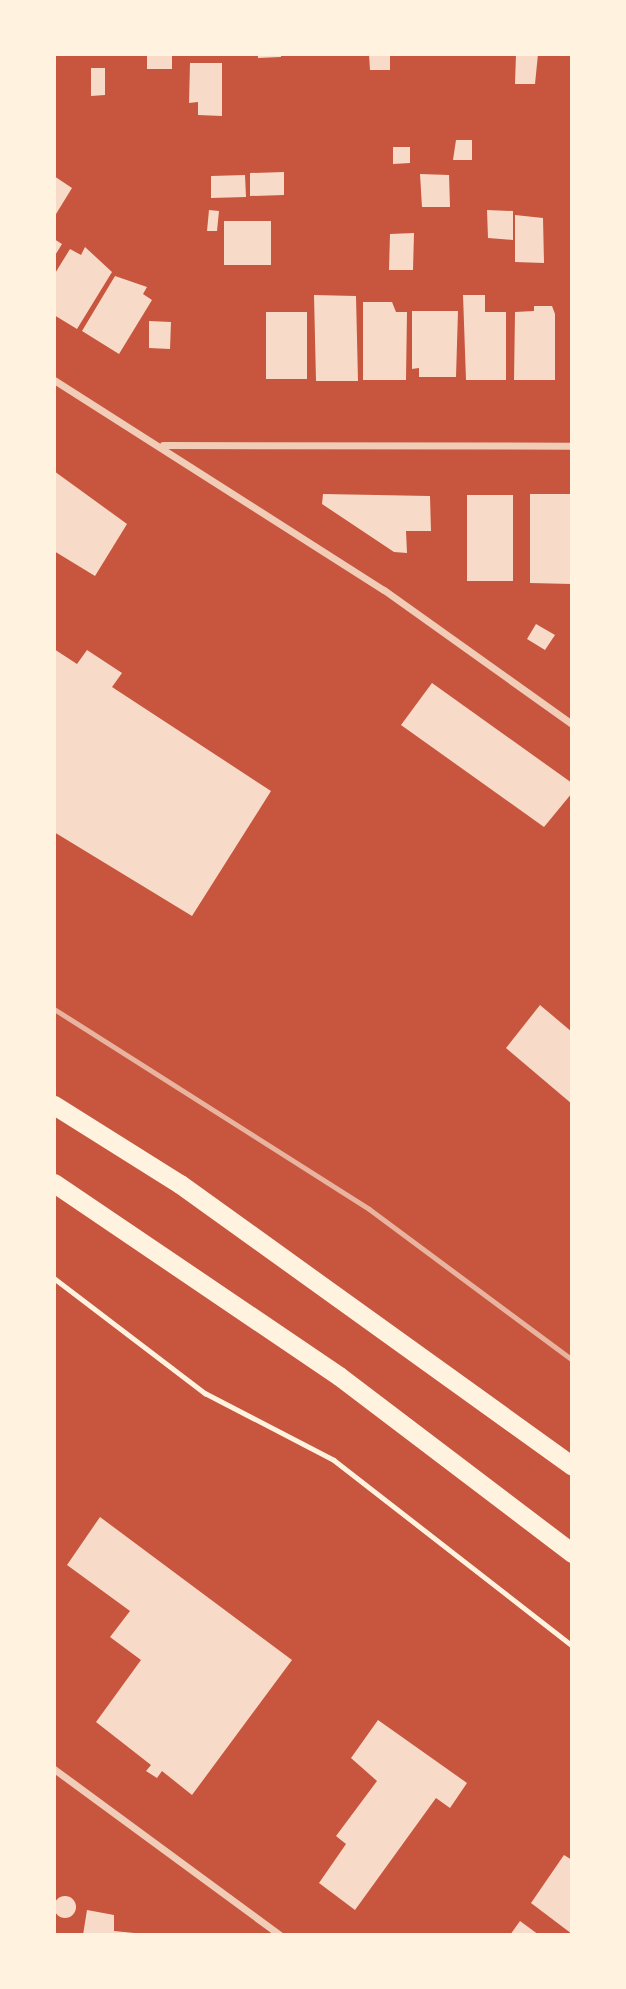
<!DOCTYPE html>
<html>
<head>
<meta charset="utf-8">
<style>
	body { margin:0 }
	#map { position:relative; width:626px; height:1989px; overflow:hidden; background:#c8553d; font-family:Helvetica,sans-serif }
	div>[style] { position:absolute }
	.building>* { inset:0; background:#f7dbc8 }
	.round { border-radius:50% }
	.path>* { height:4.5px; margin:-2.25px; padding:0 2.25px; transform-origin:2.25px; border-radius:2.25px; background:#fff3e0 }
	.minor>* { height:7px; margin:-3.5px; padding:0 3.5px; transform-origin:3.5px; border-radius:3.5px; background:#f1ccb7 }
	.trunk>* { height:19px; margin:-9.5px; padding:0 9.5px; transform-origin:9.5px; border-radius:9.5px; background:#fff3e0 }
	.rail>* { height:5px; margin:-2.5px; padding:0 2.5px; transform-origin:2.5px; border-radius:2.5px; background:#e9b49f }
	span { translate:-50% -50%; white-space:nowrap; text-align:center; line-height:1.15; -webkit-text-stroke:7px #fff3e0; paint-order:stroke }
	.frame { position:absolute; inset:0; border:56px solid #fff3e0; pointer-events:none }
</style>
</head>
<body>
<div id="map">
	<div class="building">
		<div style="clip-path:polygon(147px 54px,172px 54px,172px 69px,147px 69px)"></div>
		<div style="clip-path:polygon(258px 54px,281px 54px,281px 57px,258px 58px)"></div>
		<div style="clip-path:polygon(369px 54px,390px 54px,390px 70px,370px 70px)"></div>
		<div style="clip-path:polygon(516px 54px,538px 54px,535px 84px,515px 84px)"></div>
		<div style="clip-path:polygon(190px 63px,222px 63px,222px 116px,198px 115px,198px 102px,189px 103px)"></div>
		<div style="clip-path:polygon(91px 68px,105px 68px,105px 95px,91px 96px)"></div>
		<div style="clip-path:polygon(456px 140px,472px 140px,472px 160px,453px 160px)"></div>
		<div style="clip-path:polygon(393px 147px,410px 147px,410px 163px,393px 164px)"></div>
		<div style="clip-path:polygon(284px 172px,284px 195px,250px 196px,250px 173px)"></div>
		<div style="clip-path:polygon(420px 174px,449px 175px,450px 207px,422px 207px)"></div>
		<div style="clip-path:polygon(245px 175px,246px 197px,211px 198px,211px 176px)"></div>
		<div style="clip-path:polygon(54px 176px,72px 188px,56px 214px,54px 213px)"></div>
		<div style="clip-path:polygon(209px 210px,219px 211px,217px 231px,207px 231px)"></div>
		<div style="clip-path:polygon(487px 210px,513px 211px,513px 240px,488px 238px)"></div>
		<div style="clip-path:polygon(515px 215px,543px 218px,544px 263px,515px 262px)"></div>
		<div style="clip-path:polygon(224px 221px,271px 221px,271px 265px,224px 265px)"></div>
		<div style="clip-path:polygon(414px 233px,413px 270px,389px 270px,390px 234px)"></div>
		<div style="clip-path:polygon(54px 239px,62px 244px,54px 257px)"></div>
		<div style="clip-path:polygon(85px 247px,112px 272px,77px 329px,54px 315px,54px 275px,70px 249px,81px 255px)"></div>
		<div style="clip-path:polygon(115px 276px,147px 287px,143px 294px,152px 300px,119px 354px,82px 331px)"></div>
		<div style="clip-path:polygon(314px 295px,356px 296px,358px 381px,316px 381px)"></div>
		<div style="clip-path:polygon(463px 295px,485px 295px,485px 312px,506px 312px,506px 380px,466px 380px)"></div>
		<div style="clip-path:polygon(363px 302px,392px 302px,396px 312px,407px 312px,406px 380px,363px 380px)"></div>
		<div style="clip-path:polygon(534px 306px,552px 306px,555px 314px,555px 380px,514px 380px,515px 312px,534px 311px)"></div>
		<div style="clip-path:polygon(412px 311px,458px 311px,456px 377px,419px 377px,419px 368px,412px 369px)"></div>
		<div style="clip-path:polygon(266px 312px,307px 312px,307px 379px,266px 379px)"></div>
		<div style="clip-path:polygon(149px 321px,171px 322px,170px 349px,149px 348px)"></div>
		<div style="clip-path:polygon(54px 471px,127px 524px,95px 576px,54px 551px)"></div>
		<div style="clip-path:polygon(323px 494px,430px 496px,431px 531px,406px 531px,407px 553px,394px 552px,322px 504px)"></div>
		<div style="clip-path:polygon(530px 494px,572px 494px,572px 584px,530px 583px)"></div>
		<div style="clip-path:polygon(467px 495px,513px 495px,513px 581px,467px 581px)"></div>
		<div style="clip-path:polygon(536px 624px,555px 635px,545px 650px,527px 639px)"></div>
		<div style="clip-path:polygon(54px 649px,77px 664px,87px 650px,122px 673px,112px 687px,271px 791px,192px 916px,54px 832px)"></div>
		<div style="clip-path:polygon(432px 683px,572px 783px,572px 793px,544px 827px,401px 725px)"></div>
		<div style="clip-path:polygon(540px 1005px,572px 1032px,572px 1104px,506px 1048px)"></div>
		<div style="clip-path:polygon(100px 1517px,292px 1660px,192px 1795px,162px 1771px,157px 1778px,146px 1771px,151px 1765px,96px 1722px,141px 1660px,110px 1637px,130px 1611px,67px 1565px)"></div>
		<div style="clip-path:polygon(378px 1720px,467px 1783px,450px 1808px,436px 1798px,355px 1910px,319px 1883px,346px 1844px,336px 1836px,377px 1781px,351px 1758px)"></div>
		<div style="clip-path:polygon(564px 1855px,572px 1860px,572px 1934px,531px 1903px)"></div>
		<div class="round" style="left:54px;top:1896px;width:22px;height:22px"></div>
		<div style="clip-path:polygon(87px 1910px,114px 1915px,114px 1931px,155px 1935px,83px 1935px)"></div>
		<div style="clip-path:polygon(520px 1921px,539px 1935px,510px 1935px)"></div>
	</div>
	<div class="path">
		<div style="left:54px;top:1278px;width:190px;rotate:37.3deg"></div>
		<div style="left:205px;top:1393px;width:145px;rotate:27.4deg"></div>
		<div style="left:334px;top:1460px;width:301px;rotate:37.9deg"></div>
	</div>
	<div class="minor">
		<div style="left:54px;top:380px;width:391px;rotate:32.5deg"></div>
		<div style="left:384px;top:590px;width:231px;rotate:35.5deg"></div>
		<div style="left:163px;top:445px;width:409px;rotate:0.1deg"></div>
		<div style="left:54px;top:1769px;width:280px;rotate:36.3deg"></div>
	</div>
	<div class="trunk">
		<div style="left:54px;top:1105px;width:149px;rotate:32.1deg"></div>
		<div style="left:180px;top:1184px;width:483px;rotate:35.7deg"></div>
		<div style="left:54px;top:1183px;width:344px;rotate:34.1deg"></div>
		<div style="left:339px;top:1376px;width:293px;rotate:37.2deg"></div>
	</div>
	<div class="rail">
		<div style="left:54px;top:1009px;width:373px;rotate:32.4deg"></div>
		<div style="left:369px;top:1209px;width:253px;rotate:36.6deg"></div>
	</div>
	<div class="frame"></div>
</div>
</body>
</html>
